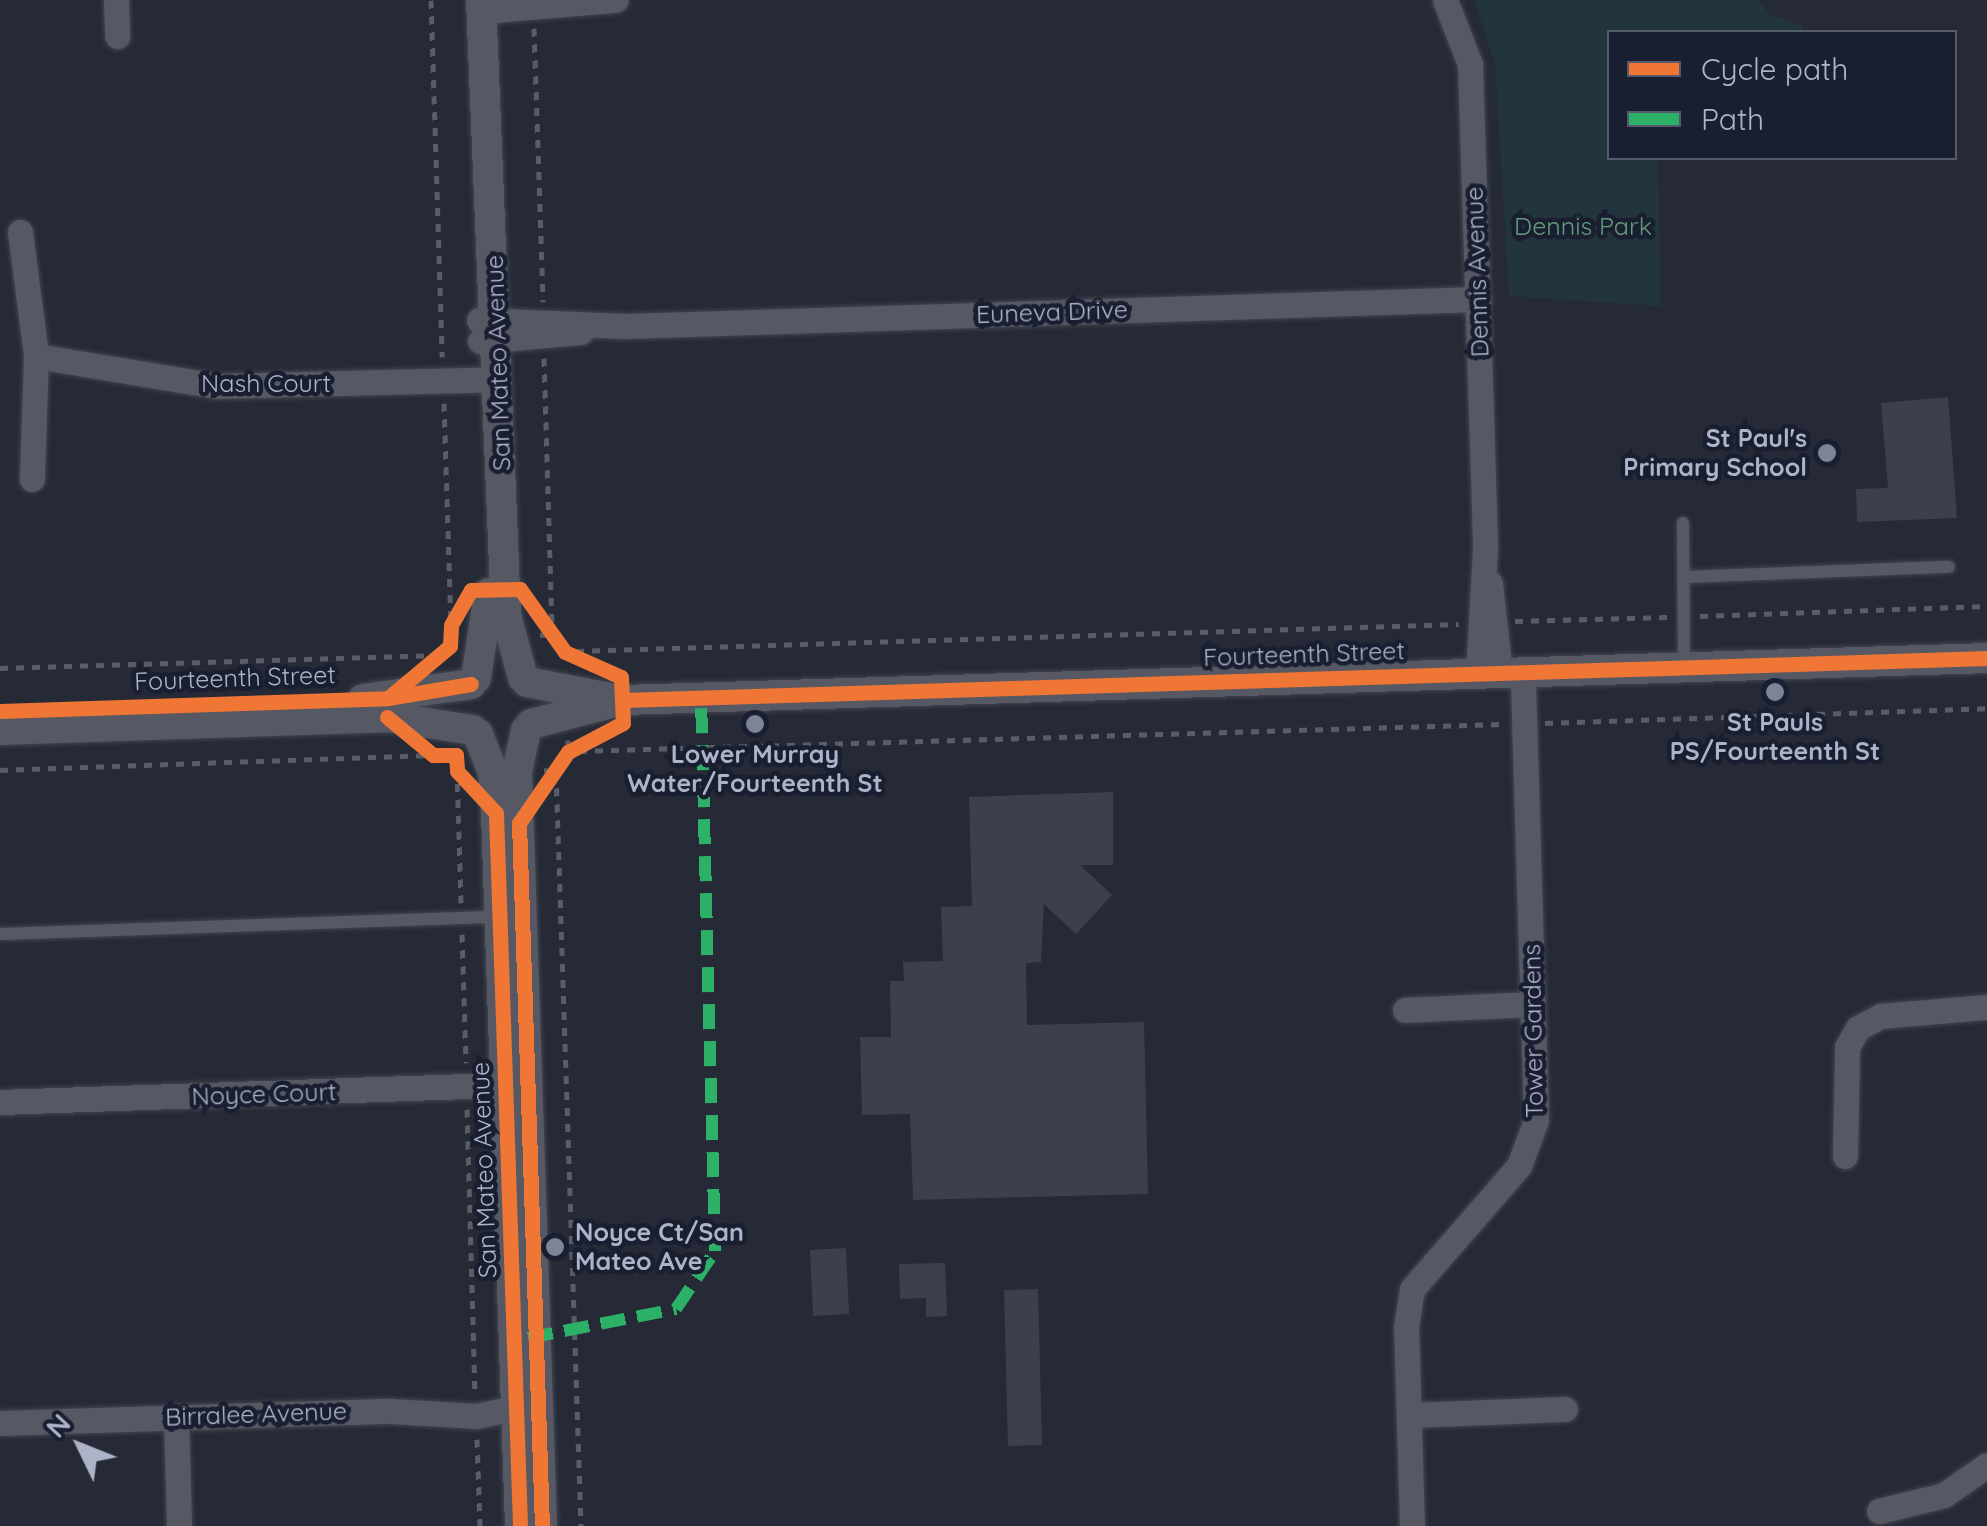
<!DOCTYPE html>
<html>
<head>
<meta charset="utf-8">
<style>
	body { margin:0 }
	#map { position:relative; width:1987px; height:1526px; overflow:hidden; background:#252a36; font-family:Quicksand,sans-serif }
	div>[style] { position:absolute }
	.green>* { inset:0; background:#22343c }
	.building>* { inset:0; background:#3d404c }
	.path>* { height:5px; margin-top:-2.5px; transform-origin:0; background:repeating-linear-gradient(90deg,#585d67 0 8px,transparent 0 16px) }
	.roads { filter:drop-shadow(0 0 2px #42454f) drop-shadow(0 0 2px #42454f) }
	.service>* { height:12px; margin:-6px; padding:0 6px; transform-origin:6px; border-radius:6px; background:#565864 }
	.minor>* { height:25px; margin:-12.5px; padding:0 12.5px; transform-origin:12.5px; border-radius:12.5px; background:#565864 }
	.tertiary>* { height:30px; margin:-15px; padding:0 15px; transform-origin:15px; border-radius:15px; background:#565864 }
	.quiet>* { height:12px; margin-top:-6px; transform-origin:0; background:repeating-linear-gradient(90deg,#2db169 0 25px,transparent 0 37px) }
	.cycleway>* { height:15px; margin:-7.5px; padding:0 7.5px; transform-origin:7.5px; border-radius:7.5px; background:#f07635 }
	.dots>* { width:28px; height:28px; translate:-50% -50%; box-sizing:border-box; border:5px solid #191e31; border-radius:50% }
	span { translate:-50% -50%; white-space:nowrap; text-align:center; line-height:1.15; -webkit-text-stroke:9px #191e31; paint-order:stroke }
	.park-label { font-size:25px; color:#629c7b }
	.street-label { font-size:25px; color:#aeb3c8 }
	.poi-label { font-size:25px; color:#aeb3c8; font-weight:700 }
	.right { translate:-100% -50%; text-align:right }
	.left { translate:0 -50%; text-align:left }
	.legend { position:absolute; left:1607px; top:30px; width:350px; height:130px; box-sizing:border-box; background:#191e31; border:2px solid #555a6d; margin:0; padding:12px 18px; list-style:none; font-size:30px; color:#aeb3c8 }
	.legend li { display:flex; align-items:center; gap:20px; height:50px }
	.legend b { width:50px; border:2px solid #555a6d }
	.north { position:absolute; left:30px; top:1396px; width:100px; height:100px; -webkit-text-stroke:8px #191e31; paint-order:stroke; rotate:313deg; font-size:28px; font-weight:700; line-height:40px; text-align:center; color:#aeb3c8 }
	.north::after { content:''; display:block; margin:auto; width:35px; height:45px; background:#aeb3c8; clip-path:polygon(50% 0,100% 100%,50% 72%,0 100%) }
</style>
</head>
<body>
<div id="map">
	<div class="green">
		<div style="clip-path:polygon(1474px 0,1759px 0,1769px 14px,1802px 26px,1802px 32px,1610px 32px,1610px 158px,1658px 158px,1661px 306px,1509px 296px,1495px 64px)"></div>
	</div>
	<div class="building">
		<div style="clip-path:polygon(1948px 397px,1957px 518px,1857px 522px,1856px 489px,1888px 488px,1881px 403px)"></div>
		<div style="clip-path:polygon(1113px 792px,1113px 865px,1080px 865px,1112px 895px,1076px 934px,1044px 904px,1041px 962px,1026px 963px,1027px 1025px,1144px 1022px,1148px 1194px,913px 1200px,910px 1114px,862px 1115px,860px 1037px,891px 1037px,890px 981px,904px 981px,903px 962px,943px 961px,941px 907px,972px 906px,969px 797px)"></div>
		<div style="clip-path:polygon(846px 1248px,849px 1314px,813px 1316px,810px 1250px)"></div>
		<div style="clip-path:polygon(945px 1263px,947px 1316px,926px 1317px,926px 1298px,900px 1299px,899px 1264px)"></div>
		<div style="clip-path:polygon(1038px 1289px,1042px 1445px,1008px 1446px,1004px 1290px)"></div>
	</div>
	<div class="path">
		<div style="left:431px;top:0;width:357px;rotate:88.2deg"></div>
		<div style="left:534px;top:28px;width:274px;rotate:88.1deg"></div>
		<div style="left:544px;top:358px;width:270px;rotate:88.3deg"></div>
		<div style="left:444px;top:403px;width:222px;rotate:88.2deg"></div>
		<div style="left:1700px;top:616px;width:287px;rotate:-2deg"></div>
		<div style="left:1515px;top:621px;width:154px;rotate:-1.5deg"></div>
		<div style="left:540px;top:635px;width:12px;rotate:-5deg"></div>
		<div style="left:576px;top:651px;width:883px;rotate:-1.75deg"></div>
		<div style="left:0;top:668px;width:441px;rotate:-1.7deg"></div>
		<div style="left:1545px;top:723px;width:442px;rotate:-1.9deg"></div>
		<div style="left:568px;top:740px;width:12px;rotate:90deg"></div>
		<div style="left:579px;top:751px;width:925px;rotate:-1.67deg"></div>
		<div style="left:0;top:770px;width:433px;rotate:-2deg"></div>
		<div style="left:433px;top:755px;width:7px;rotate:-90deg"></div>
		<div style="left:544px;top:770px;width:12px;rotate:9deg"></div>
		<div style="left:556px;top:772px;width:754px;rotate:88.1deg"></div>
		<div style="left:461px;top:903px;width:132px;rotate:-91.7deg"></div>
		<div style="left:457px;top:771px;width:6px"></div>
		<div style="left:462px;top:934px;width:129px;rotate:88.2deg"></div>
		<div style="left:467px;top:1109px;width:284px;rotate:88.4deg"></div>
		<div style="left:477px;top:1439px;width:87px;rotate:88deg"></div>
	</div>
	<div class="roads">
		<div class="service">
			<div style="left:1683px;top:523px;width:143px;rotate:89.6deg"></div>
			<div style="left:1684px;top:577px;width:265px;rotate:-2.2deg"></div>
			<div style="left:0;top:934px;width:497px;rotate:-2deg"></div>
		</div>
		<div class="minor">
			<div style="left:116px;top:0;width:36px;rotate:88deg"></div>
			<div style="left:1445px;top:0;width:69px;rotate:68.7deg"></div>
			<div style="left:1470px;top:64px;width:485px;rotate:88.2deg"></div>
			<div style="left:1485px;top:549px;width:124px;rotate:93.2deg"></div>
			<div style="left:481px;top:11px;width:135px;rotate:-4.7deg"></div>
			<div style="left:20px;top:232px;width:125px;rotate:82.6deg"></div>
			<div style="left:36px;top:356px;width:123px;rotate:91.9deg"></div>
			<div style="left:479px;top:320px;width:147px;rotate:2.3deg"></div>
			<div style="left:626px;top:326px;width:853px;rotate:-1.81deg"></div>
			<div style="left:480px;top:341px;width:101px;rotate:-5.1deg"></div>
			<div style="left:36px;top:356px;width:183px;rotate:9.4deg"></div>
			<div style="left:217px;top:386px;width:281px;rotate:-1.4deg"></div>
			<div style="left:1490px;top:583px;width:91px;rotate:83.7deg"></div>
			<div style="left:1405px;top:1010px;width:128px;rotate:-2.7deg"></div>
			<div style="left:0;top:1102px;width:525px;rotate:-1.96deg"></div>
			<div style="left:1845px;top:1156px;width:109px;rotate:-88.9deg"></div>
			<div style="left:1847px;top:1047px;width:22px;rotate:-60deg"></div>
			<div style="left:1858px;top:1028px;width:26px;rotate:-28deg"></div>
			<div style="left:1881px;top:1016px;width:106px;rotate:-4.9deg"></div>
			<div style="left:1410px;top:1415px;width:155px;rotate:-2.2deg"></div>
			<div style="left:176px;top:1417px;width:109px;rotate:88.4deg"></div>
			<div style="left:0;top:1423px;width:391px;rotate:-1.8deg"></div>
			<div style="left:391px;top:1411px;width:85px;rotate:3.4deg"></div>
			<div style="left:476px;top:1416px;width:58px;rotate:-11.9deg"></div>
			<div style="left:1879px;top:1511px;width:67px;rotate:-13.8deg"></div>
			<div style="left:1944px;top:1495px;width:52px;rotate:-34.9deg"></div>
			<div style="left:1412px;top:1526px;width:199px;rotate:-91.7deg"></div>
			<div style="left:1406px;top:1327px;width:38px;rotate:-81deg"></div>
			<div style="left:1412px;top:1289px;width:163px;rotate:-49deg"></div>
			<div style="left:1519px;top:1166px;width:49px;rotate:-69.7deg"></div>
			<div style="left:1536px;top:1120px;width:449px;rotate:-91.7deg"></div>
		</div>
		<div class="tertiary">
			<div style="left:481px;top:0;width:616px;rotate:87.67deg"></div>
			<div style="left:506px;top:615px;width:65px;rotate:74.9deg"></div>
			<div style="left:476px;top:678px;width:86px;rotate:-81.3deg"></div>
			<div style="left:527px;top:682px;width:85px;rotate:10.9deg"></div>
			<div style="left:363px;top:699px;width:109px;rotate:-7.9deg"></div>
			<div style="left:531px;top:724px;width:95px;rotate:-14.6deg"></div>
			<div style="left:623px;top:700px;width:1365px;rotate:-1.76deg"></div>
			<div style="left:0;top:730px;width:387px;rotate:-1.9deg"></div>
			<div style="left:387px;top:717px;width:87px;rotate:8.6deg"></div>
			<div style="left:526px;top:730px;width:43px;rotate:102.1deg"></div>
			<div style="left:517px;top:772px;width:754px;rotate:88.1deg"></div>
			<div style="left:478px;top:734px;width:42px;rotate:69deg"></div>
			<div style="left:493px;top:773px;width:40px;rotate:85.7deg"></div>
			<div style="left:496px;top:813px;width:713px;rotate:88.07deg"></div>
		</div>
	</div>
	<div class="quiet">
		<div style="left:528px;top:1338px;width:151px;rotate:-11.1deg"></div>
		<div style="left:676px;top:1309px;width:70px;rotate:-56.1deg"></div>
		<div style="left:715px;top:1251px;width:554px;rotate:-91.45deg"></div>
	</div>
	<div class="cycleway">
		<div style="left:388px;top:698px;width:81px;rotate:-40deg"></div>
		<div style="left:450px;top:646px;width:21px;rotate:-87deg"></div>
		<div style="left:451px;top:625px;width:40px;rotate:-60.3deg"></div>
		<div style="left:471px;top:590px;width:49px;rotate:-1.2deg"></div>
		<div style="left:520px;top:589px;width:77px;rotate:54.5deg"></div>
		<div style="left:565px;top:652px;width:61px;rotate:24.1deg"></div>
		<div style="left:621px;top:677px;width:46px;rotate:87.5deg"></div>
		<div style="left:623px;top:723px;width:62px;rotate:152.2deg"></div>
		<div style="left:568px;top:752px;width:86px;rotate:124.6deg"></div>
		<div style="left:519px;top:823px;width:703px;rotate:88.13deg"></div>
		<div style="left:623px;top:700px;width:1365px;rotate:-1.76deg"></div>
		<div style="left:0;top:711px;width:388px;rotate:-1.9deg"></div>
		<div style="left:388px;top:698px;width:84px;rotate:-9.6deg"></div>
		<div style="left:387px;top:717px;width:60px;rotate:39.6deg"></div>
		<div style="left:433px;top:755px;width:23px"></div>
		<div style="left:456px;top:755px;width:16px;rotate:86deg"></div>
		<div style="left:457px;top:771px;width:57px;rotate:47.1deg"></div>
		<div style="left:496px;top:813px;width:713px;rotate:88.07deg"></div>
	</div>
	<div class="dots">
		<div style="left:1827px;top:453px;background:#7e8395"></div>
		<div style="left:1775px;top:692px;background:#7e8395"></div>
		<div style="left:755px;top:724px;background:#7e8395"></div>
		<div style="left:555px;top:1247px;background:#7e8395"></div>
	</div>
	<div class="park-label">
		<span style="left:1583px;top:226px">Dennis Park</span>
	</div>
	<div class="street-label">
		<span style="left:1477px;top:272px;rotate:-92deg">Dennis Avenue</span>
		<span style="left:1052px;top:312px;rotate:-2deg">Euneva Drive</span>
		<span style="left:498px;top:363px;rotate:-92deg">San Mateo Avenue</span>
		<span style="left:266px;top:383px">Nash Court</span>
		<span style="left:1304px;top:654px;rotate:-2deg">Fourteenth Street</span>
		<span style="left:235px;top:678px;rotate:-2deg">Fourteenth Street</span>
		<span style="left:1533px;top:1031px;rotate:-91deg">Tower Gardens</span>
		<span style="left:264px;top:1094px;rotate:-2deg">Noyce Court</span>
		<span style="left:484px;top:1170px;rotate:-92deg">San Mateo Avenue</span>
		<span style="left:256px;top:1414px;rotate:-2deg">Birralee Avenue</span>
	</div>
	<div class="poi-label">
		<span class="right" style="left:1807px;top:453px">St Paul's<br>Primary School</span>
		<span style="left:1775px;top:737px">St Pauls<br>PS/Fourteenth St</span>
		<span style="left:755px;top:769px">Lower Murray<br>Water/Fourteenth St</span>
		<span class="left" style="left:575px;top:1247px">Noyce Ct/San<br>Mateo Ave</span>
	</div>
	<ul class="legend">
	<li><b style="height:12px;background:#f07635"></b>Cycle path</li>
	<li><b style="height:12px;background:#2db169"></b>Path</li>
	</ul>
	<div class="north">N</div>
</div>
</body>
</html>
